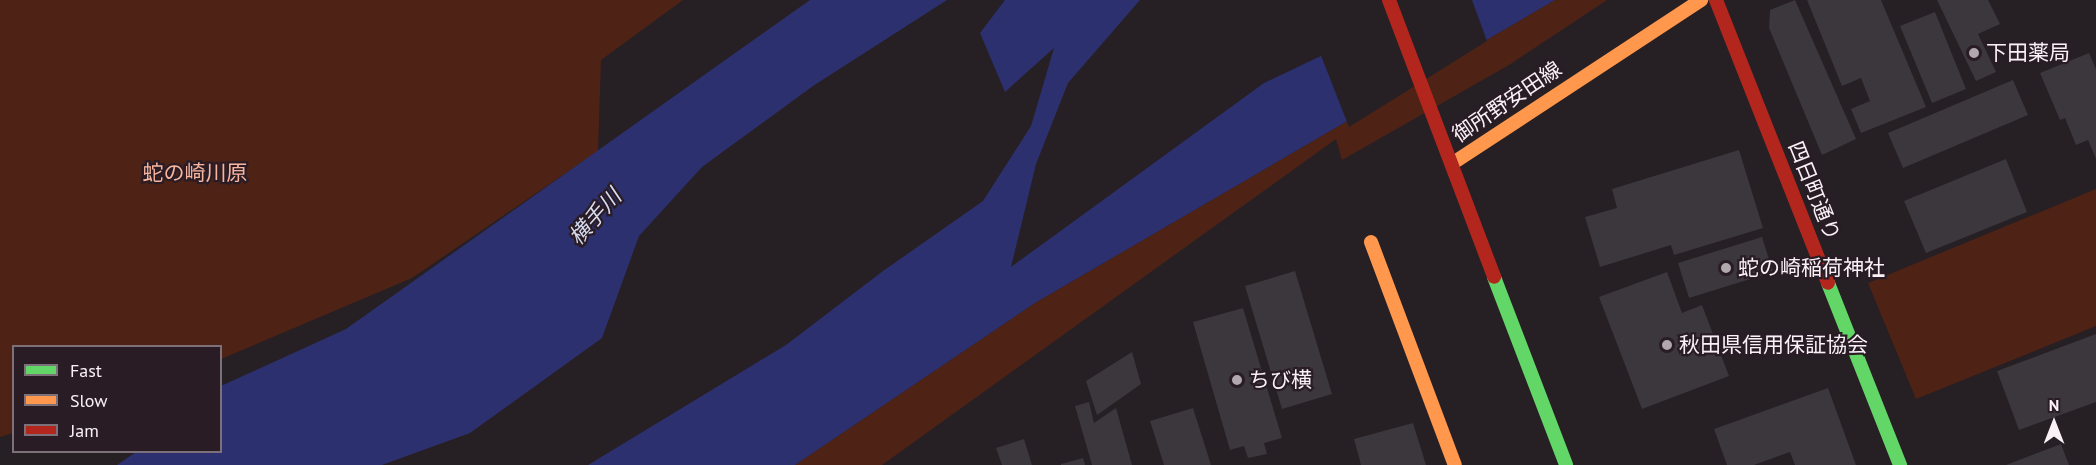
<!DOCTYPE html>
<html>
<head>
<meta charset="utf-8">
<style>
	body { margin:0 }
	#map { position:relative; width:2096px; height:465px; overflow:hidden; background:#261f24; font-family:"PT Sans","Noto Sans JP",sans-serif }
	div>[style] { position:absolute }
	.green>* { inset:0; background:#4e2316 }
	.water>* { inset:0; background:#2d306e }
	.pier>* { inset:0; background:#261f24 }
	.building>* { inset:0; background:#3b373c }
	.fast>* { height:14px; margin:-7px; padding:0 7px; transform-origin:7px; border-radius:7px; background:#63d668 }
	.slow>* { height:14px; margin:-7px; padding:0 7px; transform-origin:7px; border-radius:7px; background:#ff974d }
	.jam>* { height:14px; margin:-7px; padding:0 7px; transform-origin:7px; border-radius:7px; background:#b3261e }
	.dots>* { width:16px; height:16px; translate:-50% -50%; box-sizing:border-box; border:3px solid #291c25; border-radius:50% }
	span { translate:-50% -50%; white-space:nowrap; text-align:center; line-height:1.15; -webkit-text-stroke:4.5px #291c25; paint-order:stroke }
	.poi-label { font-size:21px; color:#faf1f7 }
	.left { translate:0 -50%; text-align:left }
	.street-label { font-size:21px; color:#faf1f7 }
	.park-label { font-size:21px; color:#f8b49d }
	.water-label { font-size:22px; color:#d7dcf0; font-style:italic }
	.legend { position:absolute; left:12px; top:345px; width:210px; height:108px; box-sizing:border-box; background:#291c25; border:2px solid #7d7179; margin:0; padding:8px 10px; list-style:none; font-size:18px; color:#faf1f7 }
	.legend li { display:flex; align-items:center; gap:12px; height:30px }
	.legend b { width:30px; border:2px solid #7d7179 }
	.north { position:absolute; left:2024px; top:393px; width:60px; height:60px; -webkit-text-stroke:4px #291c25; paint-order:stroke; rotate:0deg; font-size:16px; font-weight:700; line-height:24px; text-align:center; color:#faf1f7 }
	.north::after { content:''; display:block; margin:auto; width:21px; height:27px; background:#faf1f7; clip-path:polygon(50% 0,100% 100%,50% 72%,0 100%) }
</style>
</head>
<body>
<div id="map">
	<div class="green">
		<div style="clip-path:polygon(0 0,683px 0,601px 60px,598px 151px,412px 278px,221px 359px,220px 346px,14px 346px,13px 433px,0 437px)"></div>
		<div style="clip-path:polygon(1555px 0,1607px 0,1509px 65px,1342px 160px,1336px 139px,882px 465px,795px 465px,1035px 303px)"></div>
		<div style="clip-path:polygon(2096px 189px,2096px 326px,1916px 399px,1868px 283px)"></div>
	</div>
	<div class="water">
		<div style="clip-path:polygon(810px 0,947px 0,813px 86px,702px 167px,639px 236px,602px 338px,470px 433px,382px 465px,117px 465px,136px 452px,220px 452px,221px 386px,346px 329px)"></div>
		<div style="clip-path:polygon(1005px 0,1140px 0,1068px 83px,1036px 164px,1011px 267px,1264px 83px,1438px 0,1555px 0,1035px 303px,795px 465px,588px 465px,786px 345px,883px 271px,983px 201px,1031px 126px,1054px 48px,1005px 92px,980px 33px)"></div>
	</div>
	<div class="pier">
		<div style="clip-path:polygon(1431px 0,1472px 0,1487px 41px,1349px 127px,1320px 53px)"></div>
	</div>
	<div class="building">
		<div style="clip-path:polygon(1795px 0,1856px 139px,1822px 155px,1769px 28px,1770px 10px)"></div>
		<div style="clip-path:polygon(1807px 0,1881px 0,1926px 107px,1861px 133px,1851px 109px,1870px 101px,1861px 78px,1842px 86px)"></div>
		<div style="clip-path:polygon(1937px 0,1988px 0,2000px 24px,1978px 34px,1996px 72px,1976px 81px)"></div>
		<div style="clip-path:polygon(1935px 12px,1966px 89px,1932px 103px,1900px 26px)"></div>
		<div style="clip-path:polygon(2089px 53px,2096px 69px,2096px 159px,2088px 140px,2076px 145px,2065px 118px,2060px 120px,2040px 73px)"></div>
		<div style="clip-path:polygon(2013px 80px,2028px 115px,1903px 168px,1888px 133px)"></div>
		<div style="clip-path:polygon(1739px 150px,1763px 228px,1674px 255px,1671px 245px,1600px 267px,1585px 217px,1617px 208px,1612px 189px)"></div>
		<div style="clip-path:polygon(2006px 159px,2027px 212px,1926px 253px,1904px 201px)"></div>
		<div style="clip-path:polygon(1762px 237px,1773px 272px,1689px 298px,1678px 263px)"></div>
		<div style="clip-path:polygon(1295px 271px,1332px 394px,1282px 409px,1245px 286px)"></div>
		<div style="clip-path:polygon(1667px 272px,1682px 313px,1702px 305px,1729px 376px,1642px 409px,1599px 297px)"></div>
		<div style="clip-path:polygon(1243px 308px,1282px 438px,1264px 443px,1267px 454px,1248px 458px,1244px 446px,1230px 450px,1193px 322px)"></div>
		<div style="clip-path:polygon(2096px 334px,2096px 402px,2019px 430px,1997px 371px)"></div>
		<div style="clip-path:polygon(1132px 352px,1141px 384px,1097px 415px,1086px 381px)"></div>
		<div style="clip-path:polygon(1828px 388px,1856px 465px,1795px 465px,1790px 452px,1754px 465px,1727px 465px,1714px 429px)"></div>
		<div style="clip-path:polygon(1089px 402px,1094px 423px,1116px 408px,1132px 465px,1092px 465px,1075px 406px)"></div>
		<div style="clip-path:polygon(1193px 408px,1211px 465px,1164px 465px,1150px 421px)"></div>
		<div style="clip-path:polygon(1413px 423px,1426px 465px,1361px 465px,1354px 439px)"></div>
		<div style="clip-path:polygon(1024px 439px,1032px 465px,1002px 465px,996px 448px)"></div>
		<div style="clip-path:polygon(2061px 444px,2069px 465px,2006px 465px)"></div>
		<div style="clip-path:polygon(1083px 458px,1085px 465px,1061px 465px,1061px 464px)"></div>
	</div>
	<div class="fast">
		<div style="left:1494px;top:277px;width:201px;rotate:69deg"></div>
		<div style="left:1828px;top:283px;width:196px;rotate:68.4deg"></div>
	</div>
	<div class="slow">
		<div style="left:1453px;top:163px;width:297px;rotate:-33.3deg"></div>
		<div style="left:1371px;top:242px;width:238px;rotate:69.4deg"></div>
	</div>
	<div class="jam">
		<div style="left:1389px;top:0;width:296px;rotate:69.2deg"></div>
		<div style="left:1716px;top:0;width:304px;rotate:68.4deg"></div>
	</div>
	<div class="dots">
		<div style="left:1974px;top:53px;background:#b0a8ad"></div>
		<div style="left:1726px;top:268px;background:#b0a8ad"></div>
		<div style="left:1667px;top:345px;background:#b0a8ad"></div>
		<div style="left:1237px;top:380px;background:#b0a8ad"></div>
	</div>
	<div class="poi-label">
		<span class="left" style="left:1986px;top:53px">下田薬局</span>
		<span class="left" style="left:1738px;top:268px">蛇の崎稲荷神社</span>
		<span class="left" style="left:1679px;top:345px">秋田県信用保証協会</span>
		<span class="left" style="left:1249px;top:380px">ちび横</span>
	</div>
	<div class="street-label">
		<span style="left:1507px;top:102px;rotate:-34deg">御所野安田線</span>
		<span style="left:1814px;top:191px;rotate:68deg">四日町通り</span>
	</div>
	<div class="park-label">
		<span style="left:195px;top:173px">蛇の崎川原</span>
	</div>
	<div class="water-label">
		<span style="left:595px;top:217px;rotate:-48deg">横手川</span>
	</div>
	<ul class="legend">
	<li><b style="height:8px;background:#63d668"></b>Fast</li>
	<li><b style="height:8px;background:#ff974d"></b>Slow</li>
	<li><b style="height:8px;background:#b3261e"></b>Jam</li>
	</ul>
	<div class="north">N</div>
</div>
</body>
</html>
